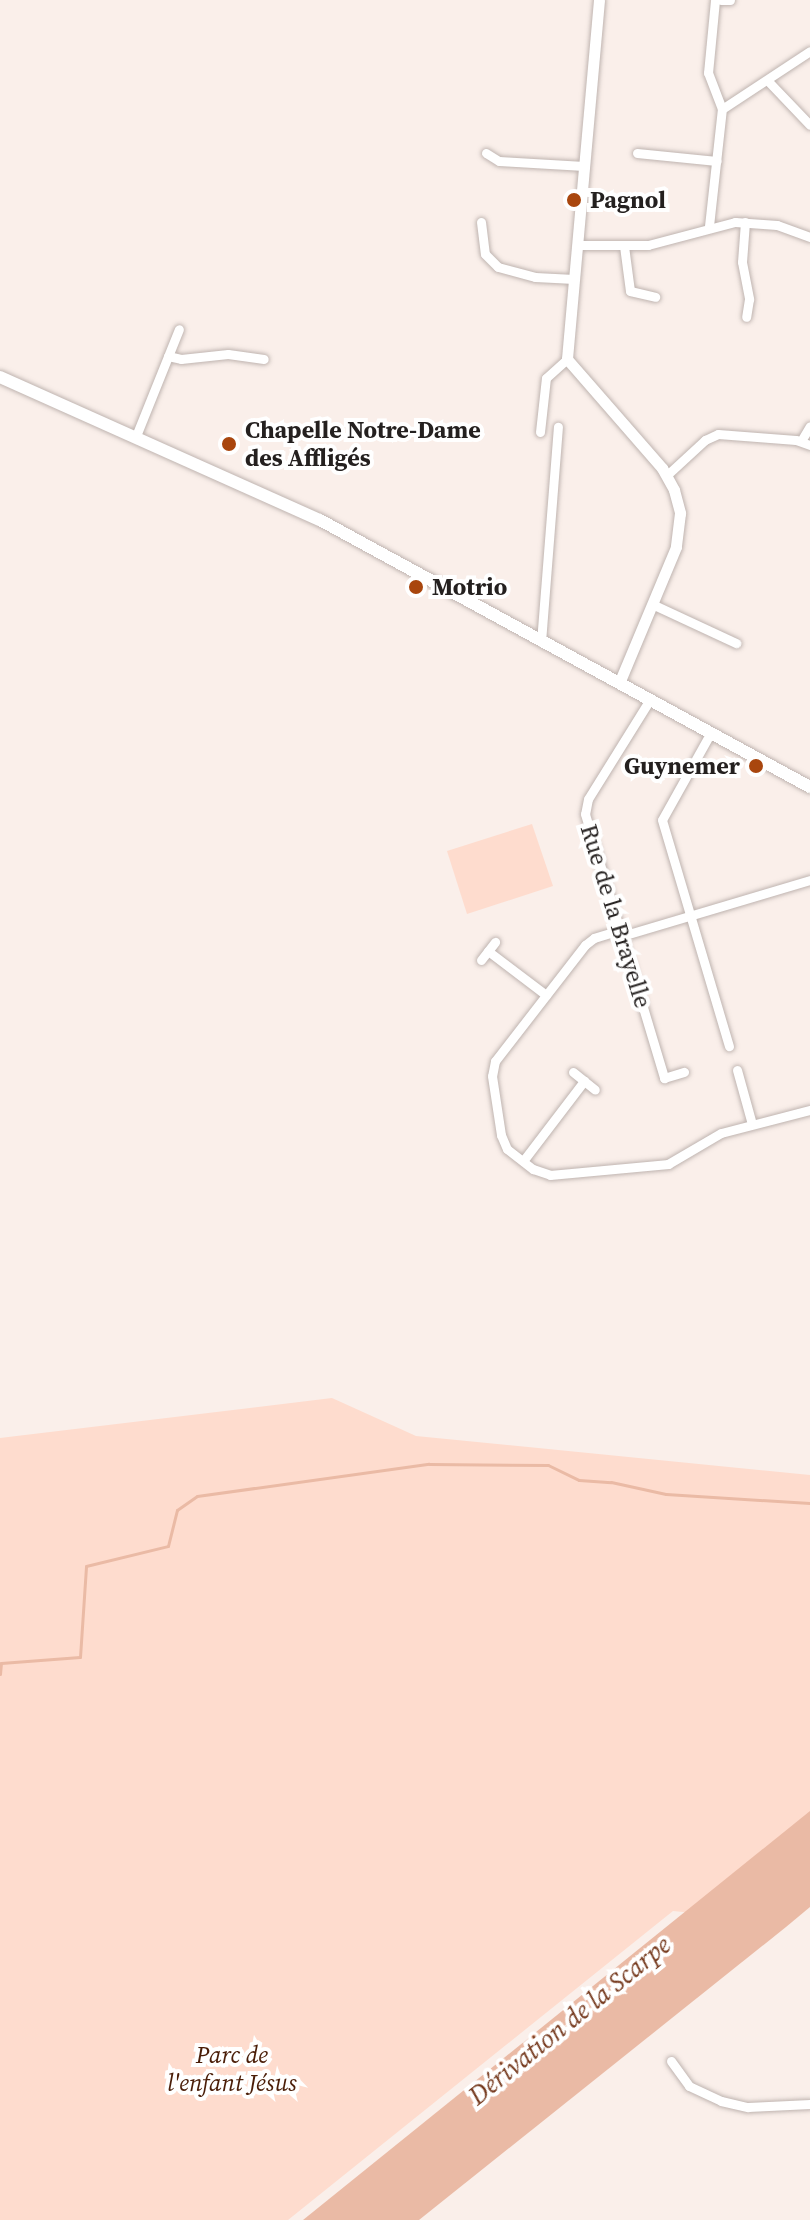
<!DOCTYPE html>
<html>
<head>
<meta charset="utf-8">
<style>
	body { margin:0 }
	#map { position:relative; width:810px; height:2220px; overflow:hidden; background:#faefea; font-family:"Source Serif 4",serif }
	div>[style] { position:absolute }
	.green>* { inset:0; background:#fedcce }
	.water>* { inset:0; background:#eabaa5 }
	.stream>* { height:3px; margin:-1.5px; padding:0 1.5px; transform-origin:1.5px; border-radius:1.5px; background:#eabaa5 }
	.roads { filter:drop-shadow(0 0 2px #bfb4b0) drop-shadow(0 0 2px #bfb4b0) }
	.minor>* { height:9px; margin:-4.5px; padding:0 4.5px; transform-origin:4.5px; border-radius:4.5px; background:#fff }
	.tertiary>* { height:11px; margin:-5.5px; padding:0 5.5px; transform-origin:5.5px; border-radius:5.5px; background:#fff }
	.secondary>* { height:12px; margin:-6px; padding:0 6px; transform-origin:6px; border-radius:6px; background:#fff }
	.dots>* { width:22px; height:22px; translate:-50% -50%; box-sizing:border-box; border:4px solid #fff; border-radius:50% }
	span { translate:-50% -50%; white-space:nowrap; text-align:center; line-height:1.15; -webkit-text-stroke:8px #fff; paint-order:stroke }
	.poi-label { font-size:24px; color:#24201f; font-weight:700 }
	.left { translate:0 -50%; text-align:left }
	.right { translate:-100% -50%; text-align:right }
	.street-label { font-size:24px; color:#24201f }
	.park-label { font-size:24px; color:#4a1d07; font-style:italic }
	.water-label { font-size:26px; color:#75391d; font-style:italic }
</style>
</head>
<body>
<div id="map">
	<div class="green">
		<div style="clip-path:polygon(532px 824px,553px 886px,467px 914px,447px 851px)"></div>
		<div style="clip-path:polygon(332px 1398px,416px 1436px,810px 1475px,810px 1884px,765px 1920px,673px 1911px,288px 2220px,0 2220px,0 1438px)"></div>
	</div>
	<div class="water">
		<div style="clip-path:polygon(810px 1811px,810px 1907px,786px 1927px,419px 2220px,303px 2220px)"></div>
	</div>
	<div class="stream">
		<div style="left:0;top:1674px;width:11px;rotate:-85deg"></div>
		<div style="left:1px;top:1663px;width:79px;rotate:-4.3deg"></div>
		<div style="left:80px;top:1657px;width:91px;rotate:-86.2deg"></div>
		<div style="left:86px;top:1566px;width:84px;rotate:-13.7deg"></div>
		<div style="left:168px;top:1546px;width:37px;rotate:-76deg"></div>
		<div style="left:177px;top:1510px;width:24px;rotate:-35deg"></div>
		<div style="left:197px;top:1496px;width:234px;rotate:-7.9deg"></div>
		<div style="left:429px;top:1464px;width:119px;rotate:0.5deg"></div>
		<div style="left:548px;top:1465px;width:34px;rotate:26deg"></div>
		<div style="left:579px;top:1480px;width:32px;rotate:4deg"></div>
		<div style="left:611px;top:1482px;width:56px;rotate:12.3deg"></div>
		<div style="left:666px;top:1494px;width:144px;rotate:3.6deg"></div>
	</div>
	<div class="roads">
		<div class="minor">
			<div style="left:721px;top:0;width:9px"></div>
			<div style="left:767px;top:80px;width:62px;rotate:46.3deg"></div>
			<div style="left:722px;top:109px;width:105px;rotate:-33.4deg"></div>
			<div style="left:486px;top:153px;width:15px;rotate:32deg"></div>
			<div style="left:499px;top:161px;width:85px;rotate:3.4deg"></div>
			<div style="left:637px;top:153px;width:80px;rotate:5.7deg"></div>
			<div style="left:481px;top:222px;width:32px;rotate:83deg"></div>
			<div style="left:485px;top:254px;width:18px;rotate:45deg"></div>
			<div style="left:498px;top:267px;width:38px;rotate:15deg"></div>
			<div style="left:535px;top:277px;width:39px;rotate:3deg"></div>
			<div style="left:745px;top:222px;width:40px;rotate:94.3deg"></div>
			<div style="left:742px;top:262px;width:38px;rotate:79deg"></div>
			<div style="left:749px;top:299px;width:18px;rotate:99deg"></div>
			<div style="left:709px;top:226px;width:118px;rotate:-83.7deg"></div>
			<div style="left:722px;top:109px;width:39px;rotate:-111deg"></div>
			<div style="left:708px;top:73px;width:73px;rotate:-84.5deg"></div>
			<div style="left:577px;top:245px;width:71px"></div>
			<div style="left:648px;top:245px;width:90px;rotate:-14.8deg"></div>
			<div style="left:735px;top:222px;width:42px;rotate:4.1deg"></div>
			<div style="left:777px;top:225px;width:35px;rotate:20deg"></div>
			<div style="left:624px;top:246px;width:45px;rotate:82.4deg"></div>
			<div style="left:630px;top:291px;width:26px;rotate:13deg"></div>
			<div style="left:168px;top:356px;width:13px;rotate:13deg"></div>
			<div style="left:181px;top:359px;width:47px;rotate:-6.1deg"></div>
			<div style="left:228px;top:354px;width:36px;rotate:8deg"></div>
			<div style="left:540px;top:432px;width:54px;rotate:-83.7deg"></div>
			<div style="left:546px;top:378px;width:28px;rotate:-42deg"></div>
			<div style="left:136px;top:436px;width:115px;rotate:-68.1deg"></div>
			<div style="left:801px;top:441px;width:17px;rotate:-59deg"></div>
			<div style="left:667px;top:475px;width:52px;rotate:-42.6deg"></div>
			<div style="left:705px;top:440px;width:14px;rotate:-25deg"></div>
			<div style="left:718px;top:434px;width:78px;rotate:4.4deg"></div>
			<div style="left:796px;top:440px;width:15px;rotate:20deg"></div>
			<div style="left:652px;top:604px;width:93px;rotate:24.9deg"></div>
			<div style="left:541px;top:642px;width:216px;rotate:-85.5deg"></div>
			<div style="left:649px;top:701px;width:115px;rotate:121.9deg"></div>
			<div style="left:588px;top:799px;width:15px;rotate:101deg"></div>
			<div style="left:585px;top:814px;width:276px;rotate:73.3deg"></div>
			<div style="left:664px;top:1078px;width:21px;rotate:-17deg"></div>
			<div style="left:710px;top:734px;width:98px;rotate:119.2deg"></div>
			<div style="left:662px;top:820px;width:236px;rotate:73.5deg"></div>
			<div style="left:620px;top:930px;width:27px;rotate:163deg"></div>
			<div style="left:594px;top:938px;width:11px;rotate:142deg"></div>
			<div style="left:585px;top:945px;width:147px;rotate:127.8deg"></div>
			<div style="left:495px;top:1061px;width:15px;rotate:101deg"></div>
			<div style="left:492px;top:1076px;width:60px;rotate:81.3deg"></div>
			<div style="left:501px;top:1135px;width:15px;rotate:67deg"></div>
			<div style="left:507px;top:1149px;width:33px;rotate:38deg"></div>
			<div style="left:533px;top:1169px;width:18px;rotate:19deg"></div>
			<div style="left:550px;top:1175px;width:119px;rotate:-5.3deg"></div>
			<div style="left:668px;top:1164px;width:61px;rotate:-30.3deg"></div>
			<div style="left:721px;top:1133px;width:92px;rotate:-14.5deg"></div>
			<div style="left:622px;top:936px;width:196px;rotate:-16.6deg"></div>
			<div style="left:488px;top:951px;width:73px;rotate:37.2deg"></div>
			<div style="left:481px;top:960px;width:23px;rotate:-52deg"></div>
			<div style="left:737px;top:1070px;width:56px;rotate:74.5deg"></div>
			<div style="left:573px;top:1072px;width:28px;rotate:39deg"></div>
			<div style="left:523px;top:1161px;width:101px;rotate:-52.7deg"></div>
			<div style="left:671px;top:2061px;width:31px;rotate:54deg"></div>
			<div style="left:689px;top:2086px;width:35px;rotate:25deg"></div>
			<div style="left:721px;top:2101px;width:28px;rotate:13deg"></div>
			<div style="left:748px;top:2107px;width:62px;rotate:-2.8deg"></div>
		</div>
		<div class="tertiary">
			<div style="left:599px;top:0;width:360px;rotate:95.1deg"></div>
			<div style="left:567px;top:359px;width:145px;rotate:48.9deg"></div>
			<div style="left:662px;top:468px;width:25px;rotate:61deg"></div>
			<div style="left:674px;top:490px;width:24px;rotate:75deg"></div>
			<div style="left:680px;top:513px;width:34px;rotate:97deg"></div>
			<div style="left:676px;top:547px;width:147px;rotate:112.7deg"></div>
		</div>
		<div class="secondary">
			<div style="left:0;top:377px;width:350px;rotate:24.1deg"></div>
			<div style="left:320px;top:520px;width:558px;rotate:28.59deg"></div>
		</div>
	</div>
	<div class="dots">
		<div style="left:574px;top:200px;background:#a9460e"></div>
		<div style="left:229px;top:444px;background:#a9460e"></div>
		<div style="left:416px;top:587px;background:#a9460e"></div>
		<div style="left:756px;top:766px;background:#a9460e"></div>
	</div>
	<div class="poi-label">
		<span class="left" style="left:590px;top:200px">Pagnol</span>
		<span class="left" style="left:245px;top:444px">Chapelle Notre-Dame<br>des Affligés</span>
		<span class="left" style="left:432px;top:587px">Motrio</span>
		<span class="right" style="left:740px;top:766px">Guynemer</span>
	</div>
	<div class="street-label">
		<span style="left:616px;top:916px;rotate:73deg">Rue de la Brayelle</span>
	</div>
	<div class="park-label">
		<span style="left:232px;top:2069px">Parc de<br>l'enfant Jésus</span>
	</div>
	<div class="water-label">
		<span style="left:570px;top:2021px;rotate:-39deg">Dérivation de la Scarpe</span>
	</div>
</div>
</body>
</html>
